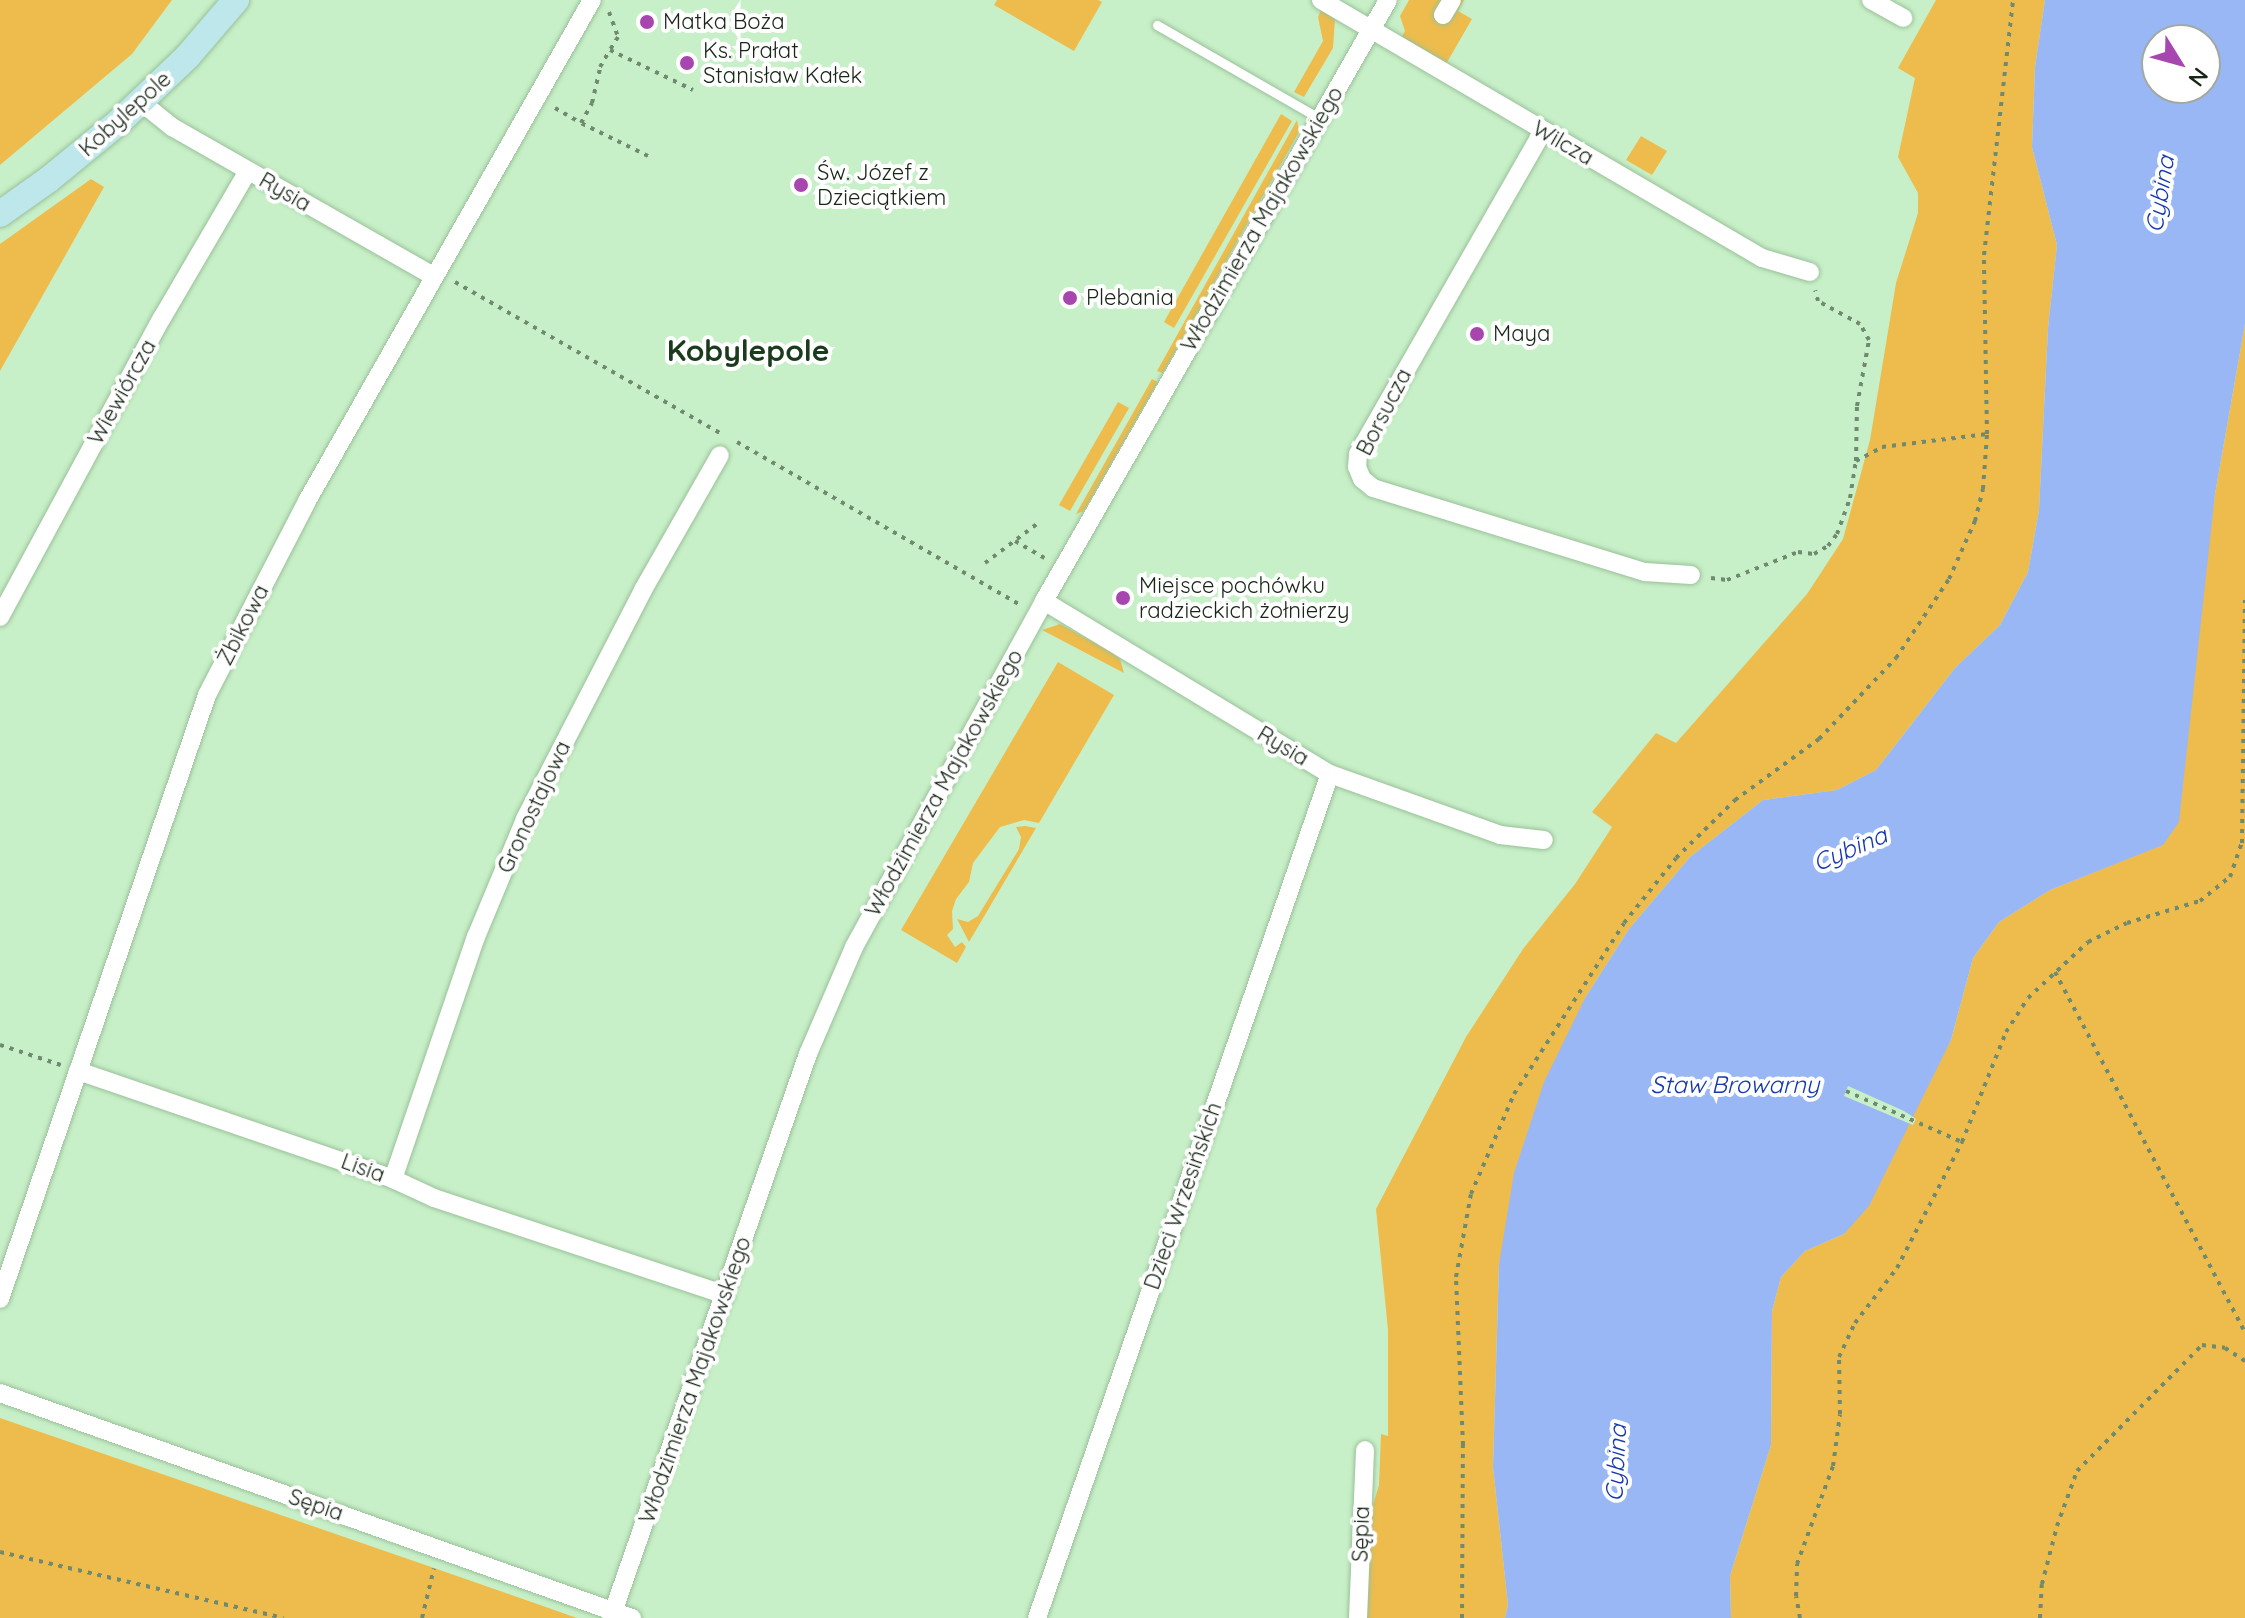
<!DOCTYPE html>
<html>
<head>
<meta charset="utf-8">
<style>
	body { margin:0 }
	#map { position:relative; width:2245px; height:1618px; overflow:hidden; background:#c8f0c8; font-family:Quicksand,sans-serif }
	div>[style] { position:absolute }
	.green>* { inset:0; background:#edbc4c }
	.water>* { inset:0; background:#9ab7f5 }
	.pier>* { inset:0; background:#c8f0c8 }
	.path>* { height:4px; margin-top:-2px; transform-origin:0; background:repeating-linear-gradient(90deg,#6f8a6f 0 4px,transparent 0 10px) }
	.roads { filter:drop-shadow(0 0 2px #9ac09a) drop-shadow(0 0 2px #9ac09a) }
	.lane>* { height:9px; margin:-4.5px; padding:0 4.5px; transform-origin:4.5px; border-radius:4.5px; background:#fff }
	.street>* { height:18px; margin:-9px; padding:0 9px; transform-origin:9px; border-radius:9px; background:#fff }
	.secondary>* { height:26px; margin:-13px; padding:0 13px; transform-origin:13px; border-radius:13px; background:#bde7eb }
	.dots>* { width:22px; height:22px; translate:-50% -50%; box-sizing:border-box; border:4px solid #fff; border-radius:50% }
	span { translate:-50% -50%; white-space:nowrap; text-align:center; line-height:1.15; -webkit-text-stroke:8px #fff; paint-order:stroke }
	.poi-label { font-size:22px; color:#172617 }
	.left { translate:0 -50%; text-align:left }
	.street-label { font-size:22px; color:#172617 }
	.water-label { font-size:24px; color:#1539ac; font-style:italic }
	.district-label { font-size:30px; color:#1a3c1c; font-weight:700 }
	.north { position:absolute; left:2141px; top:24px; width:80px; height:80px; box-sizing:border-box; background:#fff; border:2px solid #a2a8a2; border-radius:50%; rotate:127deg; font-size:22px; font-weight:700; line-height:32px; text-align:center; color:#172617 }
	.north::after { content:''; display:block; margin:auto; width:28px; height:36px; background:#a746ae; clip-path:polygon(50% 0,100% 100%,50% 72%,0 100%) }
</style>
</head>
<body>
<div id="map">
	<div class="green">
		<div style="clip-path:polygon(0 0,172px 0,132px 54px,0 165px)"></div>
		<div style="clip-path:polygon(997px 0,1098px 0,1102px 2px,1074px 51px,994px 5px)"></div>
		<div style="clip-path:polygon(1409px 0,1464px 0,1458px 11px,1472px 19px,1446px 64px,1401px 38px,1405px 31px,1400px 16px)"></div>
		<div style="clip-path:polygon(1936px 0,2045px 0,2035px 67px,2032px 147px,2057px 245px,2048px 328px,2039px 510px,2028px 572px,2000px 625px,1955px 668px,1876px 770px,1837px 790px,1763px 800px,1690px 857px,1629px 929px,1585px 998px,1499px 1264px,1493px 1467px,1508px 1605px,1505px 1618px,1366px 1618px,1369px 1518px,1379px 1485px,1381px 1434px,1388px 1436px,1388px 1330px,1376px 1209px,1466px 1037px,1523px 949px,1575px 884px,1612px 827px,1592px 812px,1656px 733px,1676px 743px,1807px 594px,1843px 539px,1870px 440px,1896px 283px,1918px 213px,1918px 193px,1898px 157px,1915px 78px,1898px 68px)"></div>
		<div style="clip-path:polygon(1321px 10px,1335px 19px,1333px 48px,1304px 97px,1294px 92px,1323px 41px,1318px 17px)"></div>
		<div style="clip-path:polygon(1281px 114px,1292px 121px,1174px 328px,1164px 322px)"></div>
		<div style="clip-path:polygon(1297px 120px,1299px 132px,1163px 373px,1157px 371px)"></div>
		<div style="clip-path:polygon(1641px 136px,1667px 151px,1652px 175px,1626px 160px)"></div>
		<div style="clip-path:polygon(91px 179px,104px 187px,0 371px,0 244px)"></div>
		<div style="clip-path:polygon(2245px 324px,2245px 1618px,1731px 1618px,1730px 1576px,1771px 1445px,1772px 1311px,1781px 1277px,1805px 1251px,1844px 1234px,1951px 1040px,1973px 958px,1999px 922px,2050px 890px,2162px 845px,2215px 494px)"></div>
		<div style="clip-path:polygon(1152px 379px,1158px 382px,1084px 511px,1076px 514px)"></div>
		<div style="clip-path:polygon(1118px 402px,1129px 408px,1070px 511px,1059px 505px)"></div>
		<div style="clip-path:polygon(1060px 624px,1111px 652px,1120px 659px,1124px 673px,1042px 630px)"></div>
		<div style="clip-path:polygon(1058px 662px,1114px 695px,1039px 823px,1024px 820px,1000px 827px,973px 863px,969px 882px,956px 899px,952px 911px,953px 929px,947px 935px,955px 947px,962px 942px,966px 947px,957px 963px,901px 930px)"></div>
		<div style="clip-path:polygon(1025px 826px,1036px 828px,969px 942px,957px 919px,968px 922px,978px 916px,1019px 849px,1021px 837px,1016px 827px)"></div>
		<div style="clip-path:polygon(0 1418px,434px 1568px,577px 1618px,0 1618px)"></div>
	</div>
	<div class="water">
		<div style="clip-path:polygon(evenodd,2045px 0,2245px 0,2245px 324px,2215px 494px,2179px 822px,2163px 845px,2050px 890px,1999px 922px,1973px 958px,1951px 1040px,1869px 1206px,1844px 1234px,1805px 1251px,1781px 1277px,1772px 1311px,1771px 1445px,1730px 1576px,1731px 1618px,1505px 1618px,1508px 1605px,1493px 1467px,1499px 1264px,1514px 1173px,1544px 1082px,1585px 998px,1629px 929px,1690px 857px,1763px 800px,1837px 790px,1876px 770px,1955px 668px,2000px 625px,2028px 572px,2039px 510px,2048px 328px,2057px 245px,2032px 147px,2035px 67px,2045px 0,2157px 40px,2205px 40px,2205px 88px,2157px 88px,2157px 40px)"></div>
	</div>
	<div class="pier">
		<div style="clip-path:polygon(1848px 1086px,1904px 1111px,1916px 1119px,1913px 1125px,1844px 1096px)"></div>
	</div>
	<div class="path">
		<div style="left:609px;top:12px;width:27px;rotate:70deg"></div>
		<div style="left:618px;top:37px;width:15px;rotate:122deg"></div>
		<div style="left:555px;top:108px;width:30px;rotate:30deg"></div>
		<div style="left:648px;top:156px;width:75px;rotate:-153.8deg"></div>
		<div style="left:581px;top:123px;width:23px;rotate:-61deg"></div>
		<div style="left:592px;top:103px;width:37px;rotate:-77deg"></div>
		<div style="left:600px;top:67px;width:20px;rotate:-60deg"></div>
		<div style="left:610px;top:50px;width:92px;rotate:25.7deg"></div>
		<div style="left:455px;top:282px;width:307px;rotate:29.7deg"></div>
		<div style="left:737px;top:442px;width:327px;rotate:29.9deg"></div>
		<div style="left:1856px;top:461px;width:30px;rotate:-28deg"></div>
		<div style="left:1882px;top:447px;width:106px;rotate:-7.1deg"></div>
		<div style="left:1015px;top:541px;width:34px;rotate:30deg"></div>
		<div style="left:985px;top:563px;width:65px;rotate:-36.9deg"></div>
		<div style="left:1711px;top:578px;width:16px;rotate:7deg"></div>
		<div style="left:1727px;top:580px;width:76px;rotate:-21.5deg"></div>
		<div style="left:1798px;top:552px;width:16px;rotate:7deg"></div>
		<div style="left:1814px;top:554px;width:16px;rotate:-30deg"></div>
		<div style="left:1828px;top:546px;width:15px;rotate:-53deg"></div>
		<div style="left:1837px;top:534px;width:38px;rotate:-70deg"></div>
		<div style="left:1850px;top:498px;width:37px;rotate:-81deg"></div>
		<div style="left:1856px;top:461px;width:55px;rotate:-89deg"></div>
		<div style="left:1857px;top:406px;width:67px;rotate:-79.7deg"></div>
		<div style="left:1869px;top:340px;width:18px;rotate:-119deg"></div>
		<div style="left:1860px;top:324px;width:48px;rotate:-151.3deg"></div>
		<div style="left:1818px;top:301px;width:11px;rotate:-105deg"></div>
		<div style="left:2055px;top:972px;width:408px;rotate:62.2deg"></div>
		<div style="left:0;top:1045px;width:64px;rotate:18.2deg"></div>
		<div style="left:1846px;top:1091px;width:127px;rotate:23.7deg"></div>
		<div style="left:0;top:1552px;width:291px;rotate:13.1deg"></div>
		<div style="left:422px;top:1618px;width:51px;rotate:-76.5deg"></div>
		<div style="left:1462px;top:1618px;width:173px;rotate:-89.7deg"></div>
		<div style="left:1463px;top:1445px;width:168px;rotate:-92.4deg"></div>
		<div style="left:1456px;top:1277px;width:84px;rotate:-79.8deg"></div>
		<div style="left:1471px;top:1194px;width:109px;rotate:-66.7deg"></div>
		<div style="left:1514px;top:1094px;width:203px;rotate:-57.2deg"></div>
		<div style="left:1624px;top:923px;width:83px;rotate:-51.3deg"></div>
		<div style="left:1676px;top:858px;width:83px;rotate:-44.5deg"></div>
		<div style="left:1735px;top:800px;width:104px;rotate:-36deg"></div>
		<div style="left:1819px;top:739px;width:112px;rotate:-46.5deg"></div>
		<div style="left:1896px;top:658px;width:95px;rotate:-56.1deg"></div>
		<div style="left:1949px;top:579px;width:64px;rotate:-65.9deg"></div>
		<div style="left:1975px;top:521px;width:33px;rotate:-76deg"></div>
		<div style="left:1983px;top:489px;width:55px;rotate:-85.8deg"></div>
		<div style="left:1987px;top:434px;width:179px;rotate:-91deg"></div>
		<div style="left:1984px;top:255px;width:257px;rotate:-83.5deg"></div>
		<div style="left:1800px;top:1618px;width:22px;rotate:-100deg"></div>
		<div style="left:1796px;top:1596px;width:32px;rotate:-88deg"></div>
		<div style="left:1797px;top:1564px;width:104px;rotate:-69.8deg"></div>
		<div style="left:1833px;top:1466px;width:52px;rotate:-82.3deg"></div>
		<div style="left:1840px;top:1414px;width:57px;rotate:-91deg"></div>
		<div style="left:1839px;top:1357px;width:38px;rotate:-65deg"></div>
		<div style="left:1855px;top:1323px;width:69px;rotate:-52.6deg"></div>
		<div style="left:1897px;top:1268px;width:142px;rotate:-62.7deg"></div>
		<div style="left:1962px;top:1142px;width:118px;rotate:-68.2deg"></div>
		<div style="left:2006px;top:1032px;width:40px;rotate:-57.1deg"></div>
		<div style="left:2028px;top:998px;width:82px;rotate:-43deg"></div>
		<div style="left:2088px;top:942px;width:43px;rotate:-26deg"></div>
		<div style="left:2127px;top:923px;width:76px;rotate:-16.8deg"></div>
		<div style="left:2200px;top:901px;width:38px;rotate:-39deg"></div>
		<div style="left:2230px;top:877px;width:36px;rotate:-71deg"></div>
		<div style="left:2242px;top:843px;width:243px;rotate:-89.3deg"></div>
		<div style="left:2040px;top:1618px;width:34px;rotate:-87deg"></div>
		<div style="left:2042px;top:1584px;width:60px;rotate:-75.5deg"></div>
		<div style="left:2057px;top:1526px;width:59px;rotate:-70deg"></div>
		<div style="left:2077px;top:1471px;width:177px;rotate:-45.2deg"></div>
		<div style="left:2202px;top:1345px;width:23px;rotate:7deg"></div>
		<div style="left:2225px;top:1348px;width:24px;rotate:33deg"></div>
	</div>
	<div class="roads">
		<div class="lane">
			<div style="left:1157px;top:25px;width:187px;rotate:29.9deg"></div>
		</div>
		<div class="street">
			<div style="left:1321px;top:0;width:511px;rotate:30.33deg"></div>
			<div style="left:1762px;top:258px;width:50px;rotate:16.3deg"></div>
			<div style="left:1871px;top:0;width:37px;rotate:29deg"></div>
			<div style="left:1443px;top:15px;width:17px;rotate:-59deg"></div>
			<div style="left:141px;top:102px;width:40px;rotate:39deg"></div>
			<div style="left:172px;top:127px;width:301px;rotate:29.7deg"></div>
			<div style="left:1543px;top:131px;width:372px;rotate:119.8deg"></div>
			<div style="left:1358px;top:454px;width:13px;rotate:94deg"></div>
			<div style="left:1357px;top:467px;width:13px;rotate:67deg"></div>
			<div style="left:1362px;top:479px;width:14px;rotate:39deg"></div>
			<div style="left:1373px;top:488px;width:285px;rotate:17.2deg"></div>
			<div style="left:1645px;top:572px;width:46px;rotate:3.7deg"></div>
			<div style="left:1044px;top:601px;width:334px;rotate:31.2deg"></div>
			<div style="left:1330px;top:774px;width:181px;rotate:19.7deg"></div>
			<div style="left:1500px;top:835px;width:44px;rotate:6.5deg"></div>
			<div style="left:0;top:617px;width:340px;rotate:-61.6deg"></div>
			<div style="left:162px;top:318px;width:170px;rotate:-59.7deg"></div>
			<div style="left:78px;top:1071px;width:333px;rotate:18.9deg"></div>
			<div style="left:393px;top:1179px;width:45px;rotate:24.9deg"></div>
			<div style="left:434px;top:1198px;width:307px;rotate:18.4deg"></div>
			<div style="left:393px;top:1179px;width:256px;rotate:-71.1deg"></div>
			<div style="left:476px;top:937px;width:128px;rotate:-67.4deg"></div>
			<div style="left:525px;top:819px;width:258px;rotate:-62.7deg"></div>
			<div style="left:643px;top:590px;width:155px;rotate:-60.3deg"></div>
			<div style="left:0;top:1299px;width:638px;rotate:-71.08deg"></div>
			<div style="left:207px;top:695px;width:218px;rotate:-62.7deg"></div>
			<div style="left:307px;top:501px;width:576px;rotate:-60.37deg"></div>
			<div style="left:0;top:1393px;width:671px;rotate:19.6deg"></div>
			<div style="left:611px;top:1618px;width:597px;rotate:-70.75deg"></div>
			<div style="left:808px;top:1054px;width:116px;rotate:-66.7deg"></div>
			<div style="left:854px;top:947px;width:395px;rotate:-61.2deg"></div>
			<div style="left:1044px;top:601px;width:692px;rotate:-60.21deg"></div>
			<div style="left:1037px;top:1618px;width:893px;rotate:-70.86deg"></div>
			<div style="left:1358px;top:1618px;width:168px;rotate:-87.6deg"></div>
		</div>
		<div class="secondary">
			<div style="left:0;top:214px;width:59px;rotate:-35.3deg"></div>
			<div style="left:48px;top:180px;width:93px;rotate:-39.3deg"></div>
			<div style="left:120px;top:121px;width:94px;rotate:-43.7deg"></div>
			<div style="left:188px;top:56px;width:74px;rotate:-49.4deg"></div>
		</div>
	</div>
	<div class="dots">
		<div style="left:647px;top:22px;background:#a746ae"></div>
		<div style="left:687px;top:63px;background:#a746ae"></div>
		<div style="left:801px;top:185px;background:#a746ae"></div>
		<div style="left:1070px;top:298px;background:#a746ae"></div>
		<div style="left:1477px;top:334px;background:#a746ae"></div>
		<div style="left:1123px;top:598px;background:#a746ae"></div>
	</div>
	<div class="poi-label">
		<span class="left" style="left:663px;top:22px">Matka Boża</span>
		<span class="left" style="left:703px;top:63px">Ks. Prałat<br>Stanisław Kałek</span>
		<span class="left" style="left:817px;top:185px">Św. Józef z<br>Dzieciątkiem</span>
		<span class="left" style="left:1086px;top:298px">Plebania</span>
		<span class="left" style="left:1493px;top:334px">Maya</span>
		<span class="left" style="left:1139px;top:598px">Miejsce pochówku<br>radzieckich żołnierzy</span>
	</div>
	<div class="street-label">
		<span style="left:125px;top:114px;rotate:-42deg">Kobylepole</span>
		<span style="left:1563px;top:143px;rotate:30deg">Wilcza</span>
		<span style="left:285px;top:192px;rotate:30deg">Rysia</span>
		<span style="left:1262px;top:219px;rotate:-60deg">Włodzimierza Majakowskiego</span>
		<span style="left:122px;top:392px;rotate:-61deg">Wiewiórcza</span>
		<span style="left:1384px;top:412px;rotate:-63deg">Borsucza</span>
		<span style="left:243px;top:625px;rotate:-63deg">Żbikowa</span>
		<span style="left:1283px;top:746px;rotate:31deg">Rysia</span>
		<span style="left:944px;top:783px;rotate:-61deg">Włodzimierza Majakowskiego</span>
		<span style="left:534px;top:807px;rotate:-65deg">Gronostajowa</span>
		<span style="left:363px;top:1168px;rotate:20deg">Lisia</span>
		<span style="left:1183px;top:1196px;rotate:-71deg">Dzieci Wrzesińskich</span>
		<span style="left:695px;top:1380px;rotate:-71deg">Włodzimierza Majakowskiego</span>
		<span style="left:316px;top:1505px;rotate:19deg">Sępia</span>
		<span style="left:1361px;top:1534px;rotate:-88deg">Sępia</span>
	</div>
	<div class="water-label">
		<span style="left:2160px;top:194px;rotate:-81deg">Cybina</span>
		<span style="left:1850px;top:849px;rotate:-23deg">Cybina</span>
		<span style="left:1735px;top:1085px">Staw Browarny</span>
		<span style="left:1616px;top:1463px;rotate:-87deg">Cybina</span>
	</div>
	<div class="district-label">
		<span style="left:748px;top:350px">Kobylepole</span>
	</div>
	<div class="north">N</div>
</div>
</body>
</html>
